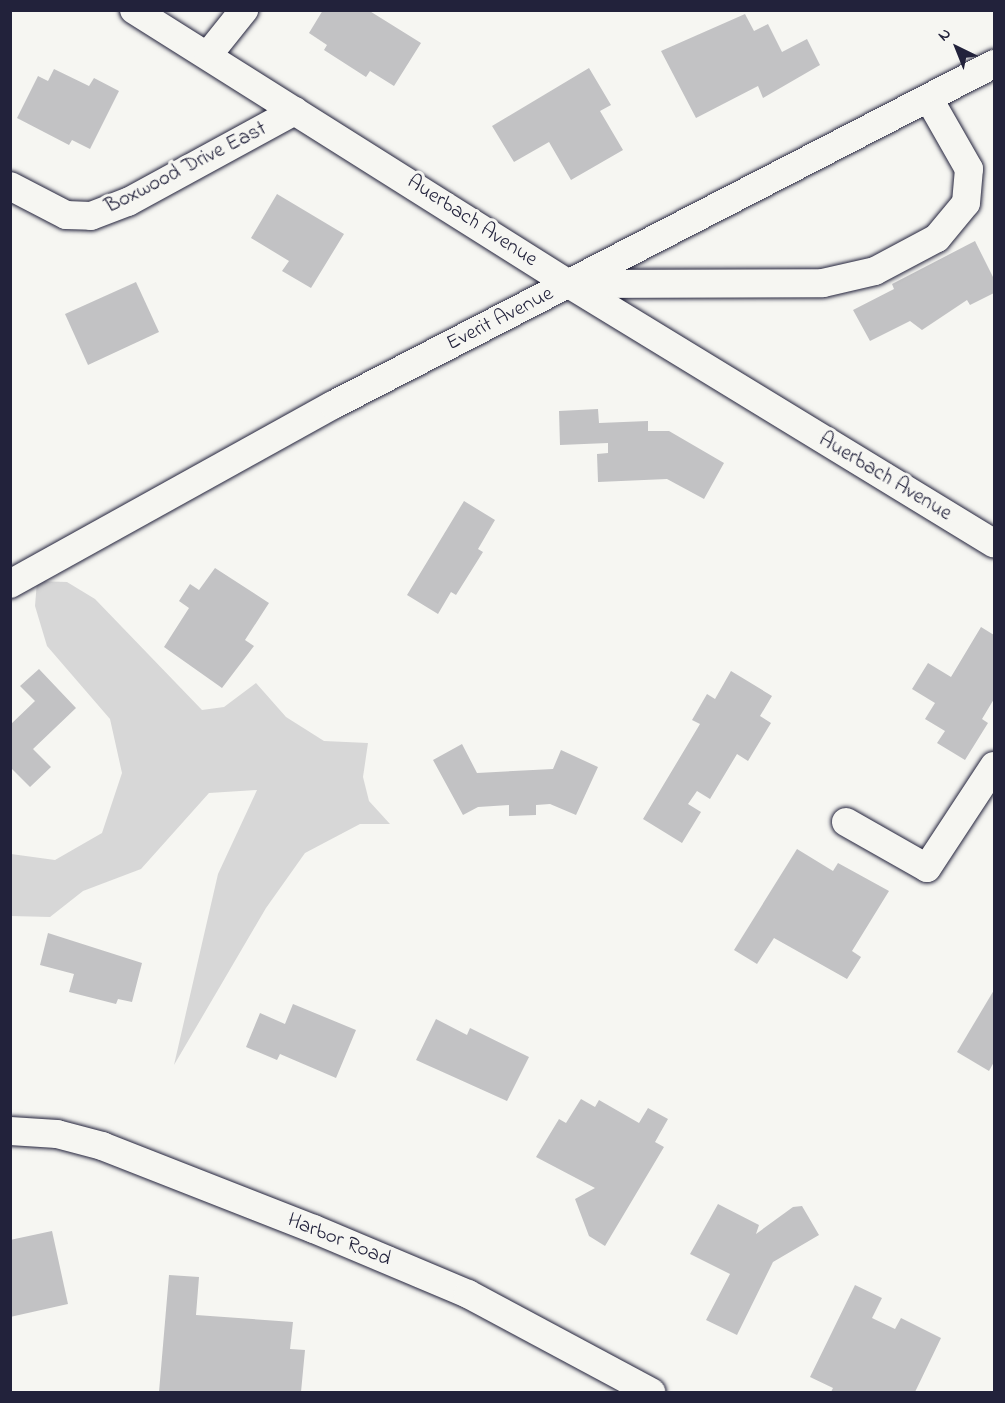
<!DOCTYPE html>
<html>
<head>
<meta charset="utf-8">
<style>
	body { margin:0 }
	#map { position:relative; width:1005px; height:1403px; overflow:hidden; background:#f6f6f2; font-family:"Indie Flower",sans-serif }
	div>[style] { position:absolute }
	.green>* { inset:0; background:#d7d7d7 }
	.building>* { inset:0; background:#c2c2c4 }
	.roads { filter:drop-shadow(0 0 2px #22223b) drop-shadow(0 0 2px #22223b) }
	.minor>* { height:28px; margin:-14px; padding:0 14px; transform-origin:14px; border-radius:14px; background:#f6f6f2 }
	span { translate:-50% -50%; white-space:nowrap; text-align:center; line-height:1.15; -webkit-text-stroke:6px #f6f6f2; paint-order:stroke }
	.street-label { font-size:21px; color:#22223b }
	.frame { position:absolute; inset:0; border:12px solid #22223b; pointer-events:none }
	.north { position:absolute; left:927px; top:18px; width:60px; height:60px; -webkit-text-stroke:4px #f6f6f2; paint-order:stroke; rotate:317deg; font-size:16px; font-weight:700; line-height:24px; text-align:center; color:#22223b }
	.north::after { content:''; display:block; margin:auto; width:21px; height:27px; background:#22223b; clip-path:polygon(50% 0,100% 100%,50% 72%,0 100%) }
</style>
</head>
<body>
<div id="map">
	<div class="green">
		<div style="clip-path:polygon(37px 581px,67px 582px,95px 599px,202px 710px,224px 707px,256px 683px,286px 717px,324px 741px,368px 743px,363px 777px,369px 801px,390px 824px,360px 824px,305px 853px,266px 908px,174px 1065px,218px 874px,257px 790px,209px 793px,141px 869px,83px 891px,50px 917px,11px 916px,11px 854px,55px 860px,102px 833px,122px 773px,110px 719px,47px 646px,35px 606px)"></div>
	</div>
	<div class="building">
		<div style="clip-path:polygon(323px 10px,368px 10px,421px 43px,394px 86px,370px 71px,366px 77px,324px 50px,327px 45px,309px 33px)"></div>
		<div style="clip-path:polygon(745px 14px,754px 31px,768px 24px,782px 52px,807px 39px,820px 65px,763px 98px,758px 86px,696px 118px,661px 51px)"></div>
		<div style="clip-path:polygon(589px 68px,611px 105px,600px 111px,623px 150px,571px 180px,549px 142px,514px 162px,492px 126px)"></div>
		<div style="clip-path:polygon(54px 69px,89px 86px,94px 78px,119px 91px,90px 149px,72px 140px,69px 145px,17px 118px,38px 76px,48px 81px)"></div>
		<div style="clip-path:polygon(277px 194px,344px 234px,311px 288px,282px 271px,289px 261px,251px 238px)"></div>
		<div style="clip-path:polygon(975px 241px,994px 279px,994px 293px,970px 305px,967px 300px,922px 330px,910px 321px,870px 341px,853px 310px,894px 289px,892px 284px)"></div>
		<div style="clip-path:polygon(136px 282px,159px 332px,88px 365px,65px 314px)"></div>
		<div style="clip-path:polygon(598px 409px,599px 423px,648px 421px,648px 431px,669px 431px,724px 463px,704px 499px,667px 479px,598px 482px,597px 454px,608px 453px,608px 443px,560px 445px,559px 411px)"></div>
		<div style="clip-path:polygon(464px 501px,495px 520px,478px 549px,483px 552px,456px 595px,451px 592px,438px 614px,407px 595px)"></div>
		<div style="clip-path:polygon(215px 568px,269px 603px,245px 640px,254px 646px,222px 688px,164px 647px,189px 608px,179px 601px,190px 584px,199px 590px)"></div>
		<div style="clip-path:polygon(981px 627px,994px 635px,994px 699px,982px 719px,988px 723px,965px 760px,937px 743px,945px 731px,925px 719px,935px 703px,912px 689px,928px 663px,951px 677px)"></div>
		<div style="clip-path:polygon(39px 669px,76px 708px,33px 749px,51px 767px,30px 787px,10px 767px,10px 725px,35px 701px,20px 686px)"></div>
		<div style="clip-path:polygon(731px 671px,772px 696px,760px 716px,771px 723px,748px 761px,737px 754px,710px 799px,697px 791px,688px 804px,701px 812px,682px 843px,643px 819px,700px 724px,692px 720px,707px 694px,715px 699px)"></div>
		<div style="clip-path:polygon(462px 744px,477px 773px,553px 769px,561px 750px,598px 767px,576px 815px,550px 804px,536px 805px,536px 815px,509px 816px,509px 805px,478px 807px,463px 815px,433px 760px)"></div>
		<div style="clip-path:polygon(797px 849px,833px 871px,838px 863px,889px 891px,852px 951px,861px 957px,847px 979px,774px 938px,757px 964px,734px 950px)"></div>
		<div style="clip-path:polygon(48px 933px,142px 963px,132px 1002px,118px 999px,116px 1004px,69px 992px,74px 974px,40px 965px)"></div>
		<div style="clip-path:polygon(994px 990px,994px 1062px,989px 1071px,957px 1052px)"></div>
		<div style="clip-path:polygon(293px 1004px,356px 1030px,336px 1078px,280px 1054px,277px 1060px,246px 1047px,260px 1013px,285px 1024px)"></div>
		<div style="clip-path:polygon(436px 1019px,467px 1035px,470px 1028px,529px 1057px,507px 1101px,416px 1060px)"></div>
		<div style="clip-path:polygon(581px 1099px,595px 1107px,599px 1100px,639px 1123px,648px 1108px,668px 1119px,655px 1142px,664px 1147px,605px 1246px,589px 1236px,575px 1199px,595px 1188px,536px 1157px,559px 1119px,566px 1123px)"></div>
		<div style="clip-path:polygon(718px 1204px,759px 1225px,756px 1234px,793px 1207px,802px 1206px,819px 1235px,773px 1262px,737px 1335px,706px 1320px,730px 1274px,690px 1254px)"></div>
		<div style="clip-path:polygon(52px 1231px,68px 1304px,10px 1317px,10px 1240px)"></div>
		<div style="clip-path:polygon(169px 1275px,199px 1277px,196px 1315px,293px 1322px,290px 1349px,305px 1350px,301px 1392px,159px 1392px)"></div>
		<div style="clip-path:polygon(855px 1285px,882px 1298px,872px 1318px,895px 1329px,901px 1318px,941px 1338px,915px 1392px,831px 1392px,833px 1388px,810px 1377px)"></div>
	</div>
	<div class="roads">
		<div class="minor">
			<div style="left:134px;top:10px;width:514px;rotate:32.21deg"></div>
			<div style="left:569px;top:284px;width:498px;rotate:31.4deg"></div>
			<div style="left:208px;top:55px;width:58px;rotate:-51.3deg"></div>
			<div style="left:10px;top:186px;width:63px;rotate:27.4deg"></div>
			<div style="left:66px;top:215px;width:25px;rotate:2deg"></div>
			<div style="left:91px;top:216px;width:40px;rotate:-21deg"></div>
			<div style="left:128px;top:202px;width:190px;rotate:-28.6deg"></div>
			<div style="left:574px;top:284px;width:249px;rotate:-0.2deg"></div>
			<div style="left:823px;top:283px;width:53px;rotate:-13deg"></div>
			<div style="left:875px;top:271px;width:70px;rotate:-28deg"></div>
			<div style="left:937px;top:238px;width:45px;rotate:-50.4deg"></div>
			<div style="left:966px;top:203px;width:34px;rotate:-85deg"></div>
			<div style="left:969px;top:169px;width:81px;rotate:-119.7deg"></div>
			<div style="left:10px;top:584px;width:369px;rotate:-29deg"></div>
			<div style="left:333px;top:405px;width:744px;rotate:-27.29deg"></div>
			<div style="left:846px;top:822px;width:93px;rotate:29.6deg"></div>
			<div style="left:927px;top:868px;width:122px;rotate:-56.7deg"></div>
			<div style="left:10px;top:1131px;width:47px;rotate:3.7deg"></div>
			<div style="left:57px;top:1134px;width:47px;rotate:14.9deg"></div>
			<div style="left:102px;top:1146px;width:228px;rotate:21.4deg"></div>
			<div style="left:314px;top:1229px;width:167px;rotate:22.9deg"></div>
			<div style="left:468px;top:1294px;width:208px;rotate:28.2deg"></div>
		</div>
	</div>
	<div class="street-label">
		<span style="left:186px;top:168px;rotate:-27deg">Boxwood Drive East</span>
		<span style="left:472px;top:221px;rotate:33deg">Auerbach Avenue</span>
		<span style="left:500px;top:319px;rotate:-27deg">Everit Avenue</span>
		<span style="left:885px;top:477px;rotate:31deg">Auerbach Avenue</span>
		<span style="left:339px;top:1240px;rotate:22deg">Harbor Road</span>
	</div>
	<div class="frame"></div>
	<div class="north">N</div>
</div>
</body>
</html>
